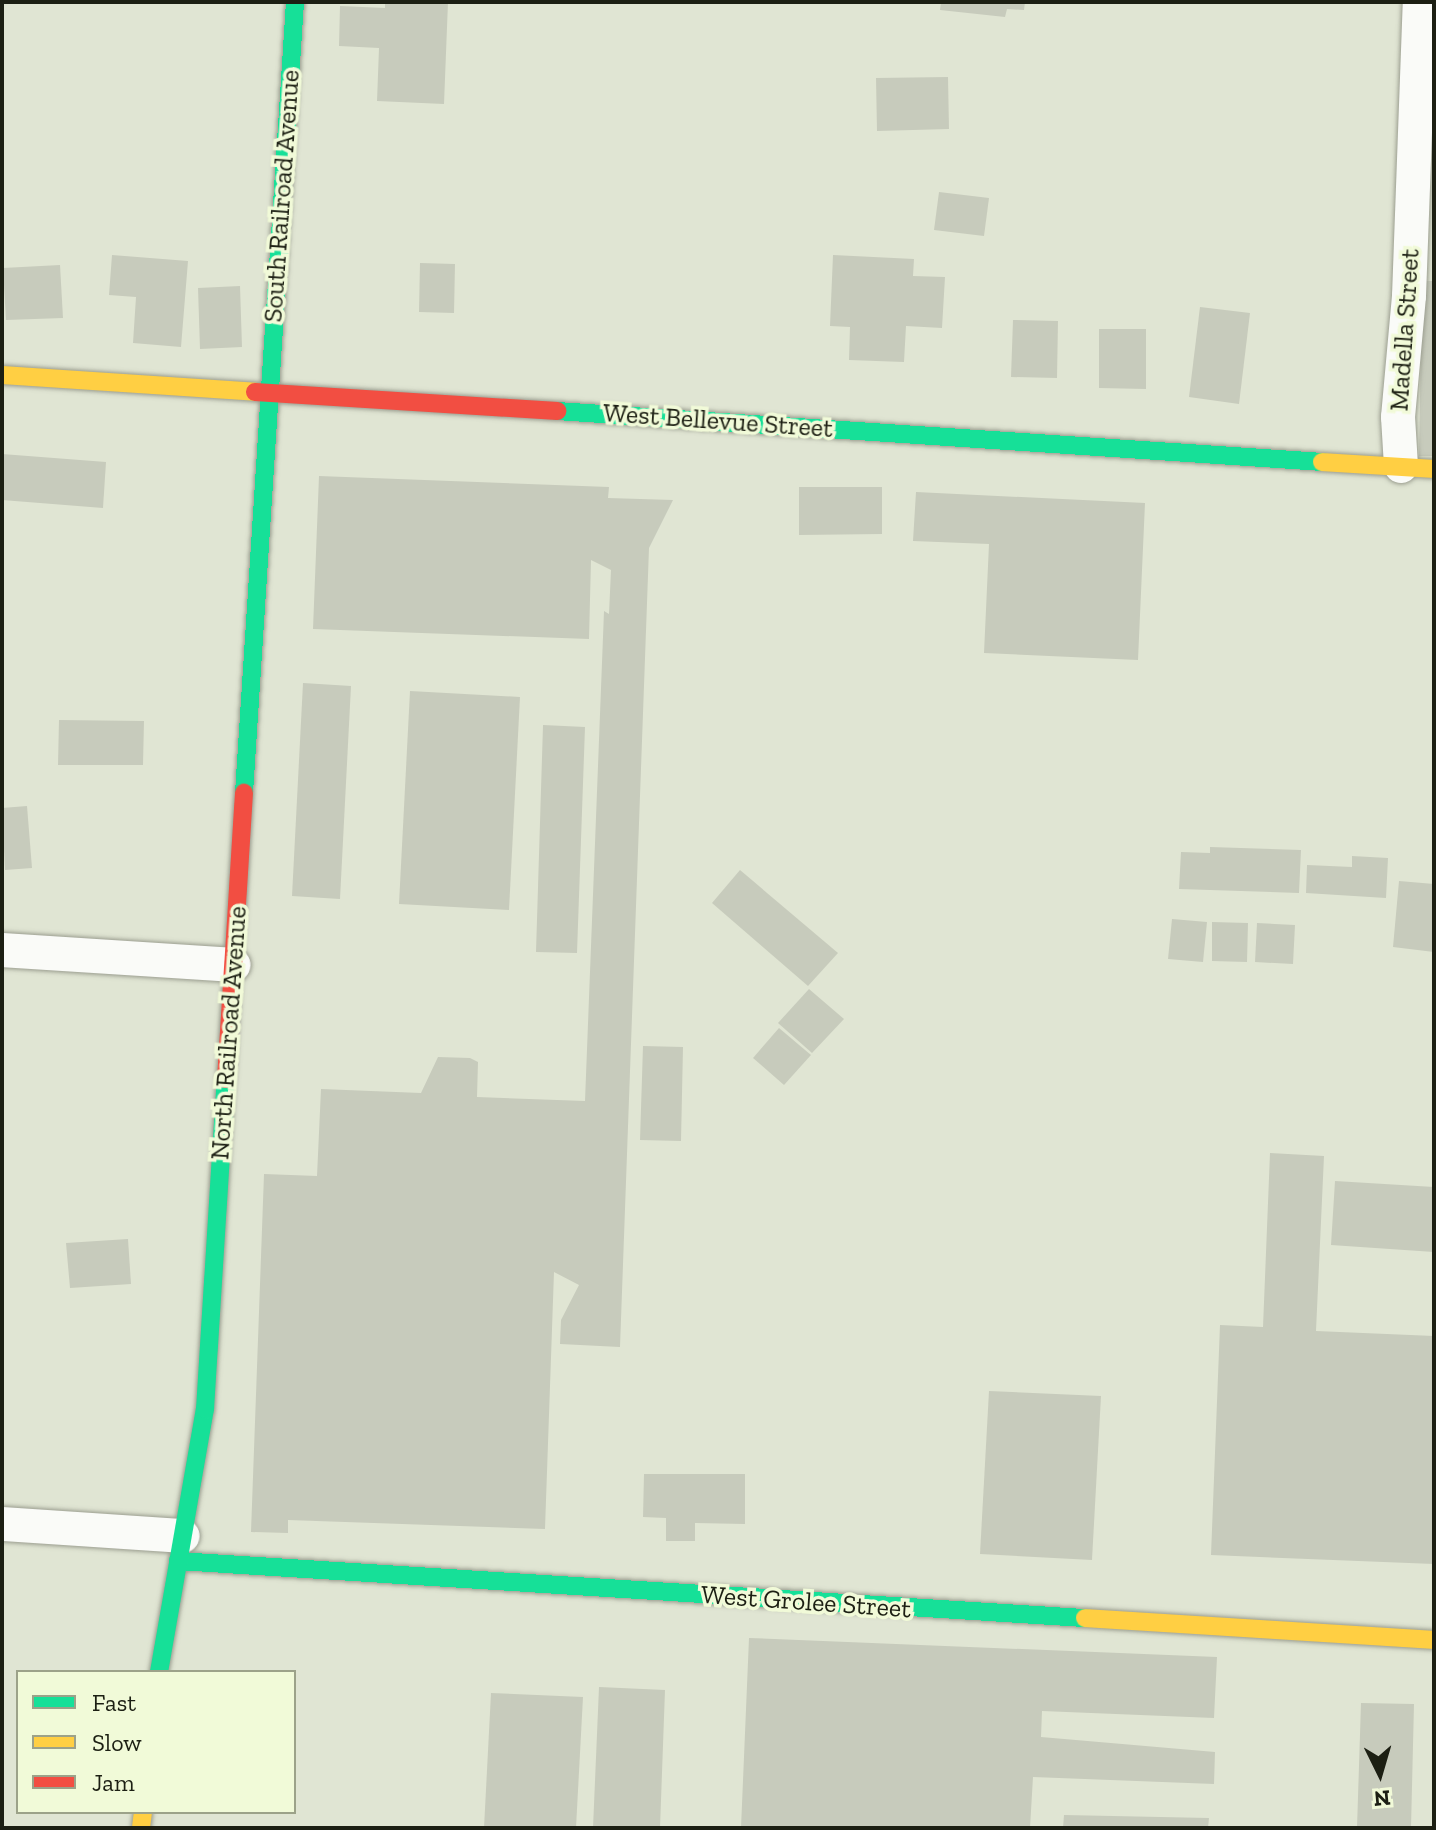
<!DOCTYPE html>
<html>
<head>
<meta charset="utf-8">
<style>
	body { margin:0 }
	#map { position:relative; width:1436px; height:1830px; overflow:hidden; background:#e0e5d3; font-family:"Zilla Slab",serif }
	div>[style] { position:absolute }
	.building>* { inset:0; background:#c7cbbc }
	.roads { filter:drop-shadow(0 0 2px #9b9e90) drop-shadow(0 0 2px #9b9e90) }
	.street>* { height:34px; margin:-17px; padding:0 17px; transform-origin:17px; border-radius:17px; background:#fafbf8 }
	.fast>* { height:18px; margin:-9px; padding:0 9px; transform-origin:9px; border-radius:9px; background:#16e098 }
	.slow>* { height:18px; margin:-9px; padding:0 9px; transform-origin:9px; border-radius:9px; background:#ffcf43 }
	.jam>* { height:18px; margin:-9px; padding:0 9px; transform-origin:9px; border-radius:9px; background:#f24e42 }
	span { translate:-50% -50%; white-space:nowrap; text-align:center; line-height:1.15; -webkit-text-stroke:7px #f1fad8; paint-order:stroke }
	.street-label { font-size:26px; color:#1c1f13 }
	.frame { position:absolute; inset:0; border:4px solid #1c1f13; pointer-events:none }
	.legend { position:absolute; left:16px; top:1670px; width:280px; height:144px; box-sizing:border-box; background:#f1fad8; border:2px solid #9ca289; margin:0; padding:10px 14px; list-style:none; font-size:24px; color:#1c1f13 }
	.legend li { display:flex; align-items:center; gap:16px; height:40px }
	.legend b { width:40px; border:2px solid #9ca289 }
	.north { position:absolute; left:1340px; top:1734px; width:80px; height:80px; -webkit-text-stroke:6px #f1fad8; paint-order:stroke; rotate:175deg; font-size:22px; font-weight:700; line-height:32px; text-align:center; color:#1c1f13 }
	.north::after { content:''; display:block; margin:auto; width:28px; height:36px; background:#1c1f13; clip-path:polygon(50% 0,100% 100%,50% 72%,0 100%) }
</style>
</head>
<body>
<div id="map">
	<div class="building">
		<div style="clip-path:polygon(385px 2px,448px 2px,444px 104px,377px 101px,379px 48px,339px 46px,340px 6px,385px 8px)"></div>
		<div style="clip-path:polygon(941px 2px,1025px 2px,1024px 10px,1007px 9px,1005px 17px,940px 10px)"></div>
		<div style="clip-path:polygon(948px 77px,949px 129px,877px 131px,876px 78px)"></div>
		<div style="clip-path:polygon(939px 192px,989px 198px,984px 236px,934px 230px)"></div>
		<div style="clip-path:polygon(112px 255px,188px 261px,181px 347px,133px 343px,136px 297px,109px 295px)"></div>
		<div style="clip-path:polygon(833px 255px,914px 259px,913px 276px,945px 277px,942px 328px,906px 326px,904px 362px,849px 360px,850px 327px,830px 326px)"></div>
		<div style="clip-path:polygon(420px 263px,455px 264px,454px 313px,419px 312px)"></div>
		<div style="clip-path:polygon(60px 265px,63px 318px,6px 320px,3px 268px)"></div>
		<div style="clip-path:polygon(1422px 281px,1434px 281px,1434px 456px,1419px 456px)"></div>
		<div style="clip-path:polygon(240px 286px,242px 347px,200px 349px,198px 288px)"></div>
		<div style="clip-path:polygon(1200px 307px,1250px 313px,1239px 404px,1189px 397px)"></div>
		<div style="clip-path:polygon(1013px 320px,1058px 321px,1057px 378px,1011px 377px)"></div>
		<div style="clip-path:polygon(1099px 329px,1146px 329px,1146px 389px,1099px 388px)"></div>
		<div style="clip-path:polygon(2px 454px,106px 462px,103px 508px,2px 500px)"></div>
		<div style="clip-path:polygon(319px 476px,609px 487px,608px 498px,673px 500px,649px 548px,620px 1347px,560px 1344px,561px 1320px,579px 1285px,554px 1272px,545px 1529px,288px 1520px,288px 1533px,251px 1532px,264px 1174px,317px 1176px,321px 1089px,421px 1093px,438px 1057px,470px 1058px,478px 1062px,477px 1097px,585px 1101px,604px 611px,609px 614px,611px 570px,591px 560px,589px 639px,313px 629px)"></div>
		<div style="clip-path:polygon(799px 487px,882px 487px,882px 534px,799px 535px)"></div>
		<div style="clip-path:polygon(916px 492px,1145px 503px,1138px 660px,984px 653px,989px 544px,913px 541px)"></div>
		<div style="clip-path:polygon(303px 683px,351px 686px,340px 899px,292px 896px)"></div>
		<div style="clip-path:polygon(410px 691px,520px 697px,509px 910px,399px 904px)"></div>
		<div style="clip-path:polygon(59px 720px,144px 721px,143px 765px,58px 765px)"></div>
		<div style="clip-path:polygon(543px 725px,585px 727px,577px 953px,536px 952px)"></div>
		<div style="clip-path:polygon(27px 806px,32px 868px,5px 870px,2px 808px)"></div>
		<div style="clip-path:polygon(1210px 847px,1301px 850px,1299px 893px,1179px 889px,1181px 852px,1210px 853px)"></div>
		<div style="clip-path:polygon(1352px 856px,1388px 858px,1386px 898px,1306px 893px,1307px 865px,1352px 867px)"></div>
		<div style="clip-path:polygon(740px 870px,838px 953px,808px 986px,712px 903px)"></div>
		<div style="clip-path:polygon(1399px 881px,1434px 884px,1434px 952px,1393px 947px)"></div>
		<div style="clip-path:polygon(1172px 919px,1207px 922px,1203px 962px,1168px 959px)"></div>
		<div style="clip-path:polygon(1212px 922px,1248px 923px,1247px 962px,1212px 961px)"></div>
		<div style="clip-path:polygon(1257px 923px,1295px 925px,1293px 964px,1255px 962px)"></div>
		<div style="clip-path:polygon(809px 989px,844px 1019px,812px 1053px,778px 1023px)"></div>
		<div style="clip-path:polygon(779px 1028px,811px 1055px,784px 1085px,753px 1058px)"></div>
		<div style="clip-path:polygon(643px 1046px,683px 1047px,681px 1141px,640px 1140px)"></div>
		<div style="clip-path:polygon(1270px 1153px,1324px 1156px,1316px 1331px,1434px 1336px,1434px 1564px,1211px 1555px,1220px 1325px,1263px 1327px)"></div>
		<div style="clip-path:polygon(1335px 1181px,1434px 1187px,1434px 1252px,1331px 1245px)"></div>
		<div style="clip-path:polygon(128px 1239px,131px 1284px,70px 1288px,66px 1243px)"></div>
		<div style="clip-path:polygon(989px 1391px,1101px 1396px,1092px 1560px,980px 1554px)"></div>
		<div style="clip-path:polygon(644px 1474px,745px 1474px,745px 1524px,695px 1523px,695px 1541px,666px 1541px,666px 1518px,643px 1517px)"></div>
		<div style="clip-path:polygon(749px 1638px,1217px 1657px,1214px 1718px,1042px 1711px,1041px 1737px,1215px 1752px,1214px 1784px,1033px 1777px,1030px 1828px,741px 1828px)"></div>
		<div style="clip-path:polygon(599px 1687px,665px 1690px,660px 1828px,593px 1828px)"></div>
		<div style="clip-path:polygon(491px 1693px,583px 1697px,576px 1828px,484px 1828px)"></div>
		<div style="clip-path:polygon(1361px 1703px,1414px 1704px,1411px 1828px,1357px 1828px)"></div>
		<div style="clip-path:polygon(1064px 1815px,1209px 1818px,1208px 1828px,1063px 1828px)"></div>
	</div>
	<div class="roads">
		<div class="street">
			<div style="left:1401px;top:466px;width:49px;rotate:-93.5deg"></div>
			<div style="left:1398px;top:417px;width:121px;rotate:-84.8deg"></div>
			<div style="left:1409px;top:296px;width:294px;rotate:-87.9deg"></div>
			<div style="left:2px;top:950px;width:232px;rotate:3.7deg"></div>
			<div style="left:2px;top:1524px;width:181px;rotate:3.8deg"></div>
		</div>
		<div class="fast">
			<div style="left:557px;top:411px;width:767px;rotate:3.81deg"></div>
			<div style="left:244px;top:793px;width:793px;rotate:-86.31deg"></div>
			<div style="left:178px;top:1561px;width:909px;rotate:3.6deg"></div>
			<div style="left:159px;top:1672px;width:267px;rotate:-80.1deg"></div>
			<div style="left:205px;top:1409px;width:331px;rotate:-86.4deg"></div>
		</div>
		<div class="slow">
			<div style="left:2px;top:375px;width:254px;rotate:3.8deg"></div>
			<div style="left:1322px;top:462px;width:112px;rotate:3.6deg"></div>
			<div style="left:1085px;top:1618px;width:350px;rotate:3.6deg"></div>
			<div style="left:141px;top:1828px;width:16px;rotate:-83deg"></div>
		</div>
		<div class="jam">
			<div style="left:255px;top:392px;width:303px;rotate:3.6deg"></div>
			<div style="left:226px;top:1079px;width:287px;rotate:-86.4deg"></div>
		</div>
	</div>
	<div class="street-label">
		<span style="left:282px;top:196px;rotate:-86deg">South Railroad Avenue</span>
		<span style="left:1405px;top:330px;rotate:-86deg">Madella Street</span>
		<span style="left:718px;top:421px;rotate:4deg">West Bellevue Street</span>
		<span style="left:229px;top:1033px;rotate:-86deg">North Railroad Avenue</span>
		<span style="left:806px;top:1602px;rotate:4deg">West Grolee Street</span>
	</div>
	<div class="frame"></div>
	<ul class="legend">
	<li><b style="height:10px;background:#16e098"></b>Fast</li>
	<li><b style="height:10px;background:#ffcf43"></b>Slow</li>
	<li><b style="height:10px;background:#f24e42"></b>Jam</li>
	</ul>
	<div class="north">N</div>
</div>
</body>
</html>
